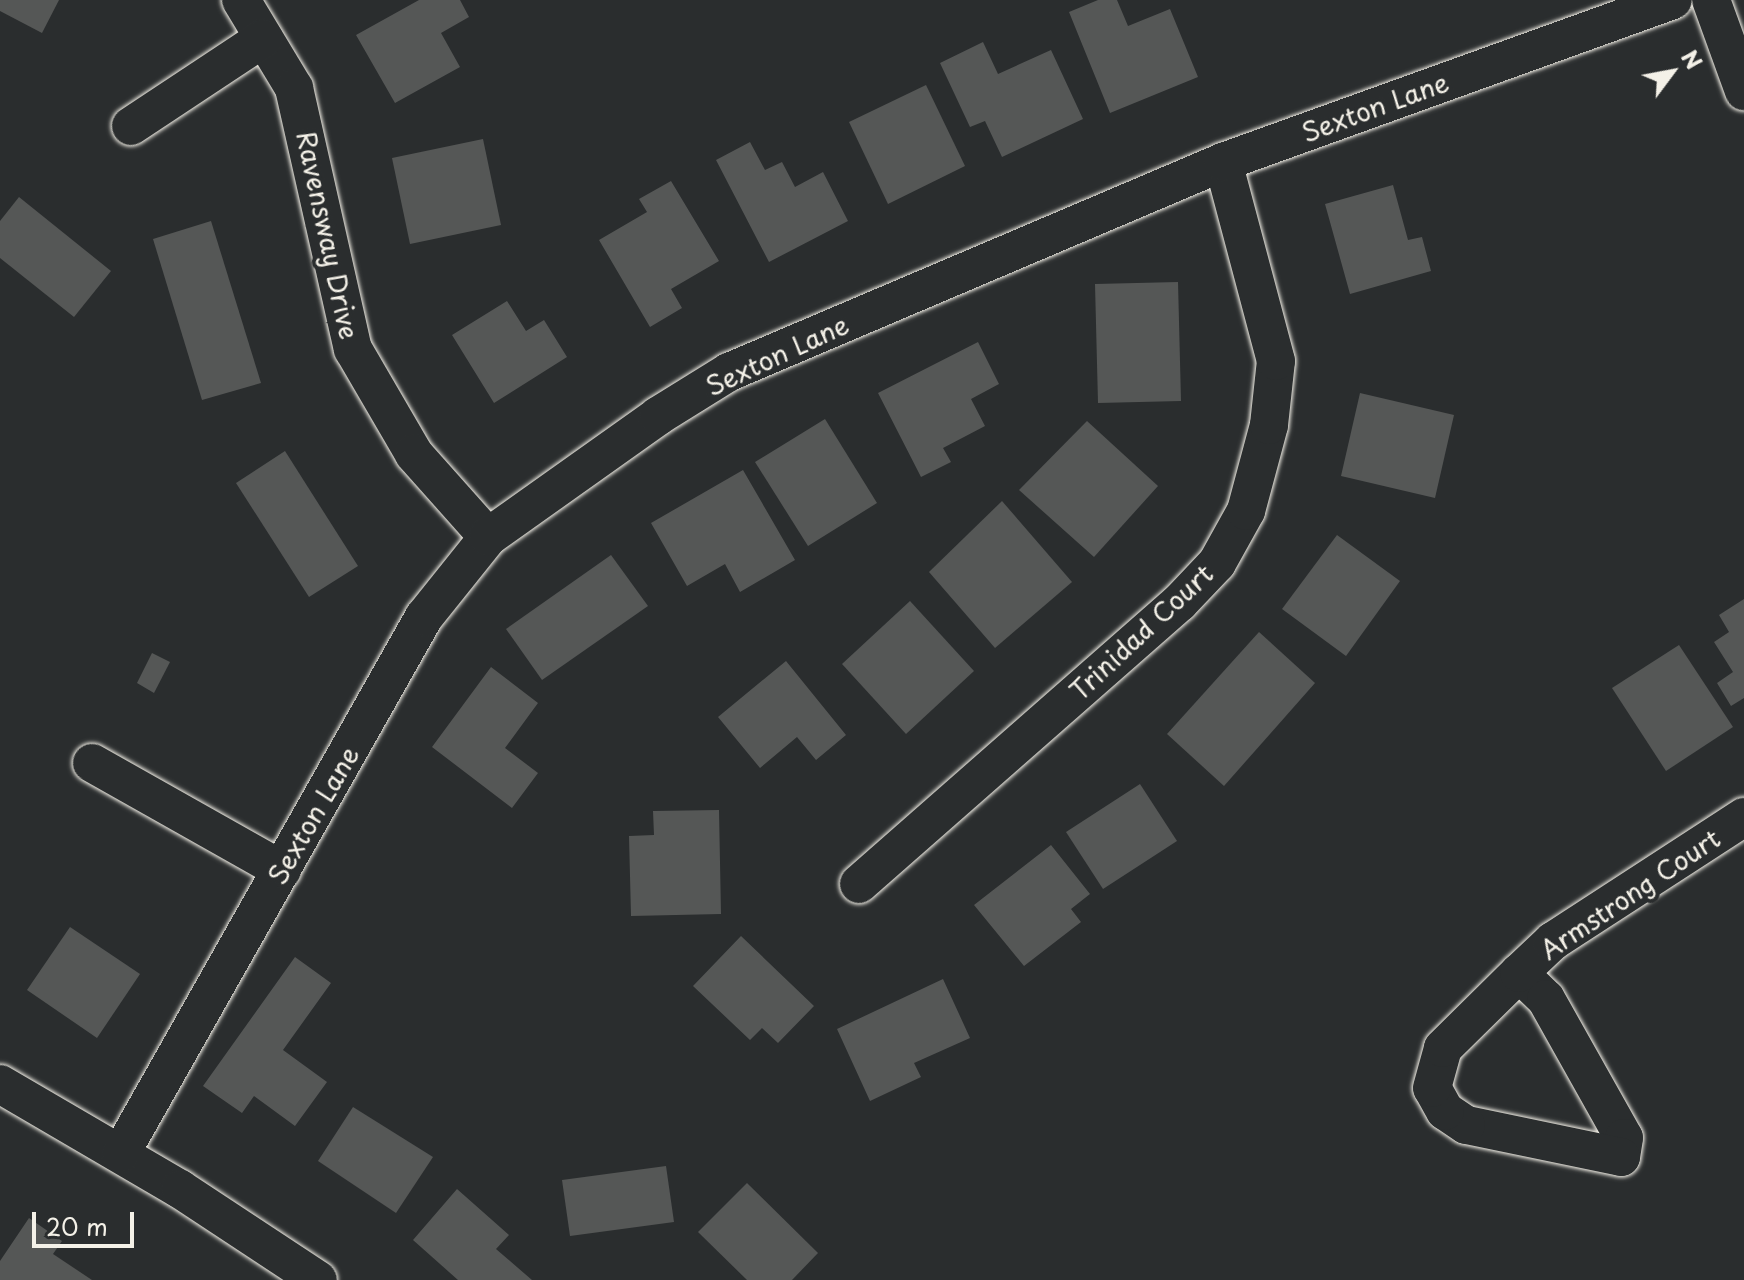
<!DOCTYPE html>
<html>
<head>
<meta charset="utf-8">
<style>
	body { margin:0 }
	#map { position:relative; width:1744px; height:1280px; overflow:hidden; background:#2a2d2e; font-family:"Playpen Sans",sans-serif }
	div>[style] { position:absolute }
	.building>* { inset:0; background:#555756 }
	.roads { filter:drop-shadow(0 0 2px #f4f1e8) drop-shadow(0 0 2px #f4f1e8) }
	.minor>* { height:38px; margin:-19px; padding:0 19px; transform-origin:19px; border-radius:19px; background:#2a2d2e }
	span { translate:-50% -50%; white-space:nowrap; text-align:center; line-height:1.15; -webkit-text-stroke:8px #2a2d2e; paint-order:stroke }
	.street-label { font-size:26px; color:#f4f1e8 }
	.north { position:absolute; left:1632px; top:32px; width:80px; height:80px; -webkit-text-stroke:6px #2a2d2e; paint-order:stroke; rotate:58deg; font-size:22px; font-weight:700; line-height:32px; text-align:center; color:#f4f1e8 }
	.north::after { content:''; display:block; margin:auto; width:28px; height:36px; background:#f4f1e8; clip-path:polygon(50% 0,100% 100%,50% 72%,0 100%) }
	.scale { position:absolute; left:32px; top:1212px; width:102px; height:36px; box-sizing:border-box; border:4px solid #f4f1e8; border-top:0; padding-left:10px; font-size:24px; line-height:28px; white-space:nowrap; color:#f4f1e8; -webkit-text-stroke:6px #2a2d2e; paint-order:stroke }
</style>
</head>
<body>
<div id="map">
	<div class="building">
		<div style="clip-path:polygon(0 0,59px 0,42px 33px,0 11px)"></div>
		<div style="clip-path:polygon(419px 0,460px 0,469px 17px,441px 33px,460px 67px,395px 103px,356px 35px)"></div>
		<div style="clip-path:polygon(1098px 0,1117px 0,1128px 26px,1170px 9px,1198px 77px,1110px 113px,1069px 12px)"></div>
		<div style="clip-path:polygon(983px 42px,998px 74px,1051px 50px,1083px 119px,1002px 157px,985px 121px,970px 127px,940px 63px)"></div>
		<div style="clip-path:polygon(926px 85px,965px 166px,888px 204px,849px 122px)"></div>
		<div style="clip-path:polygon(483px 139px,501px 225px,410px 244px,392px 158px)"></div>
		<div style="clip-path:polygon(750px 142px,765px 170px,782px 162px,795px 187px,823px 172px,848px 221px,769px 262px,716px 160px)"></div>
		<div style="clip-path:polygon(671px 181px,719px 261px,671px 289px,682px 308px,650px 327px,599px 240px,647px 212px,639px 199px)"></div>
		<div style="clip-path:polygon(1393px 185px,1408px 240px,1422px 237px,1431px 271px,1350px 294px,1325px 204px)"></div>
		<div style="clip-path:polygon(19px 197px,111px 271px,74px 317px,0 258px,0 221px)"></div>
		<div style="clip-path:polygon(211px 221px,261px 383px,202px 400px,153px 239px)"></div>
		<div style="clip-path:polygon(1178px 282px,1181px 401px,1098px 403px,1095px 284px)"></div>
		<div style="clip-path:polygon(507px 301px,526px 331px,544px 320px,567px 357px,494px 403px,452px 335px)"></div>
		<div style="clip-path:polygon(978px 342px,999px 384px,971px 399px,985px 426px,943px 448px,951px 462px,921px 477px,878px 393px)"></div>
		<div style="clip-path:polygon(1360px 393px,1454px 415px,1435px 498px,1341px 476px)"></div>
		<div style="clip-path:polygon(825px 419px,877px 503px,808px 546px,755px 462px)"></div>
		<div style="clip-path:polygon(1087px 421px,1158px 486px,1094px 557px,1019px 490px)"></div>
		<div style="clip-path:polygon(285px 451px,358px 566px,309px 597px,236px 483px)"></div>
		<div style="clip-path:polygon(743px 470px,795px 560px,740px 592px,725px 564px,687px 586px,651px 523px)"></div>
		<div style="clip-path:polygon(1002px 501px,1072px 582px,995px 648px,929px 572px)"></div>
		<div style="clip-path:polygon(1337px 535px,1400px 581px,1346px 656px,1282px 609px)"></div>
		<div style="clip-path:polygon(611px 555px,648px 606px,542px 680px,506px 629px)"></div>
		<div style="clip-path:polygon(1744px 599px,1744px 698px,1731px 706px,1717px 683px,1733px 672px,1714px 642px,1729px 632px,1719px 615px)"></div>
		<div style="clip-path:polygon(910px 601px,974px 671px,906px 734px,842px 664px)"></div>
		<div style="clip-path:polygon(1259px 632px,1315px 683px,1224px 786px,1167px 734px)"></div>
		<div style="clip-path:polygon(1679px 645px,1733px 727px,1666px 771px,1612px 688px)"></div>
		<div style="clip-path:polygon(152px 653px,170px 662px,154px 693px,137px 683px)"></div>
		<div style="clip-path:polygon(786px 661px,846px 735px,816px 760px,797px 737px,760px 768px,718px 717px)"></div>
		<div style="clip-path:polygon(491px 667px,538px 703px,505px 748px,538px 773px,512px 808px,432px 747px)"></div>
		<div style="clip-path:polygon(1140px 784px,1177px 841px,1103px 889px,1066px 832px)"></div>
		<div style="clip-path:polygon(719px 810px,721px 914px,631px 916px,629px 836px,654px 835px,653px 811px)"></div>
		<div style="clip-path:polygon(1051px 845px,1090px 894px,1071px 909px,1081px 922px,1024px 966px,974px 905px)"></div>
		<div style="clip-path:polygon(70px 927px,140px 974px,97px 1038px,27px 990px)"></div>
		<div style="clip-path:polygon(741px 936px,814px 1006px,778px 1043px,762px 1028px,750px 1040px,693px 986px)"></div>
		<div style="clip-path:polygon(295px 957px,331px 983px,283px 1050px,327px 1082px,295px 1126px,254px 1096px,242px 1113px,203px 1086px)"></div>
		<div style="clip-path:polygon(943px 979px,970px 1038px,914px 1063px,921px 1077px,870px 1101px,837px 1029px)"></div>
		<div style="clip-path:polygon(353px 1107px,433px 1157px,396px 1213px,318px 1161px)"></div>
		<div style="clip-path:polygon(666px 1166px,674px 1222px,570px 1236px,562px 1180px)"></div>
		<div style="clip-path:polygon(747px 1183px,818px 1253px,792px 1280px,747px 1280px,698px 1232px)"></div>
		<div style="clip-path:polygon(457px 1189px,509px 1235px,496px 1249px,532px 1280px,458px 1280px,413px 1240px)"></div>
		<div style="clip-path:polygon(29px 1218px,62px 1241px,53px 1254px,92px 1280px,0 1280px,0 1261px)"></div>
	</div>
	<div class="roads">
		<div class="minor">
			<div style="left:241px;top:0;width:103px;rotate:58.9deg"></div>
			<div style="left:294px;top:88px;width:268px;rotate:77.3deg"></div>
			<div style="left:353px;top:349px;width:121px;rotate:59.8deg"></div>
			<div style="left:414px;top:454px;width:111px;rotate:48.3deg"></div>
			<div style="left:1711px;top:0;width:97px;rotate:70.1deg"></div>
			<div style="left:131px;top:126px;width:159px;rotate:-33.5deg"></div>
			<div style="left:92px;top:763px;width:218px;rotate:29.4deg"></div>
			<div style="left:859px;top:884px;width:426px;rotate:-41.3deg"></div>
			<div style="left:1179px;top:603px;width:55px;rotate:-46.5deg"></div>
			<div style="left:1217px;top:563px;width:60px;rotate:-60.9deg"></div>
			<div style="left:1246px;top:511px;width:89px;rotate:-75deg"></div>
			<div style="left:1269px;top:425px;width:64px;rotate:-83.8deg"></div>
			<div style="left:1276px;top:361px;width:206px;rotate:-104.9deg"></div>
			<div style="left:1519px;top:973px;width:37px;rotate:44deg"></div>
			<div style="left:1546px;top:999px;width:159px;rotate:60.7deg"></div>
			<div style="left:1624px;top:1138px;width:19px;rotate:99deg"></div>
			<div style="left:1621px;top:1157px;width:158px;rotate:-168.3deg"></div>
			<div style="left:1466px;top:1125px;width:25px;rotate:-146deg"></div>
			<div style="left:1445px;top:1111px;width:26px;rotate:-119deg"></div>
			<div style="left:1432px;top:1088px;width:41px;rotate:-74.6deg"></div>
			<div style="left:1443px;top:1048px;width:107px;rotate:-44.6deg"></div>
			<div style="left:1519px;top:973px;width:47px;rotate:-43.3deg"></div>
			<div style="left:1553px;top:941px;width:228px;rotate:-33deg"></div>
			<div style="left:0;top:1084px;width:208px;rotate:30.3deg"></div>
			<div style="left:180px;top:1189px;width:165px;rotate:33.4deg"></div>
			<div style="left:121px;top:1153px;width:616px;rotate:-60.52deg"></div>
			<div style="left:424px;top:617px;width:102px;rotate:-51.3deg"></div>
			<div style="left:488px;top:537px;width:209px;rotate:-35.4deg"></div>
			<div style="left:658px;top:416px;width:84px;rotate:-31.8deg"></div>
			<div style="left:729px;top:372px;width:537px;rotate:-23.03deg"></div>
			<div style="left:1223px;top:162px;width:478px;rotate:-19.8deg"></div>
		</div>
	</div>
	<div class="street-label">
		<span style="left:1375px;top:107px;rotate:-20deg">Sexton Lane</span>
		<span style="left:328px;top:235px;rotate:78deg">Ravensway Drive</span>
		<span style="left:777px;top:355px;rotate:-25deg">Sexton Lane</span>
		<span style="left:1141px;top:632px;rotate:-43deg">Trinidad Court</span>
		<span style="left:313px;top:815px;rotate:-60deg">Sexton Lane</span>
		<span style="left:1630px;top:894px;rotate:-34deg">Armstrong Court</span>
	</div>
	<div class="north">N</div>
	<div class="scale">20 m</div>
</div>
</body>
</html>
